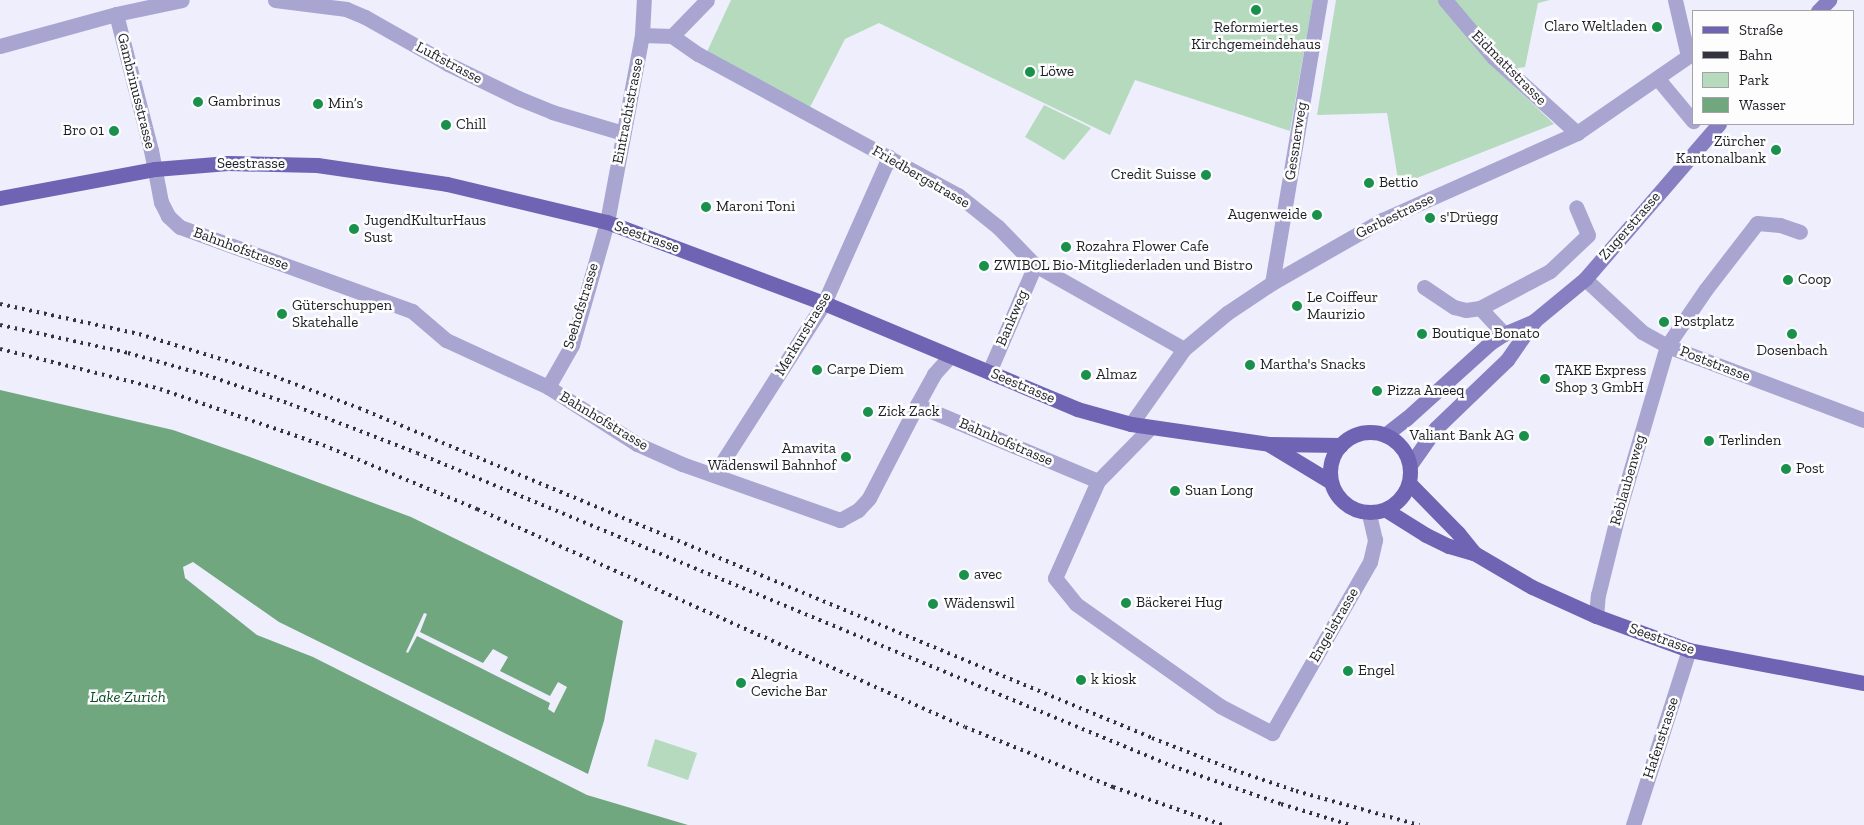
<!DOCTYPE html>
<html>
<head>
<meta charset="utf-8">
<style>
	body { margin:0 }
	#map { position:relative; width:1864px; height:825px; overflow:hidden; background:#eeeefd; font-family:"Zilla Slab",serif }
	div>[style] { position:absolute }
	.green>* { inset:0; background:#b5dabd }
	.water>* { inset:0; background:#70a77f }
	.pier>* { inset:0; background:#eeeefd }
	.lane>* { height:15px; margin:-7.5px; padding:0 7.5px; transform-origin:7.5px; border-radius:7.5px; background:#a8a5d1 }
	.street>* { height:15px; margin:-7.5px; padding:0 7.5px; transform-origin:7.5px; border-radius:7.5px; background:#a8a5d1 }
	.secondary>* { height:15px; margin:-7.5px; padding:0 7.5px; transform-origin:7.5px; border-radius:7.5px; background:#867fc1 }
	.primary>* { height:15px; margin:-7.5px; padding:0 7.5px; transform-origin:7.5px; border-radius:7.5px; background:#6f64b3 }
	.primary>.ring { margin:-7.5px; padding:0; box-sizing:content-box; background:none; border:15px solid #6f64b3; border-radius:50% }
	.rail>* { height:4px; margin-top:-2px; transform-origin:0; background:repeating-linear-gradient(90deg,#34343e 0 2.5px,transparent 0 7.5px) }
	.dots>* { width:14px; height:14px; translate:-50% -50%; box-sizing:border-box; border:2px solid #fdfdfd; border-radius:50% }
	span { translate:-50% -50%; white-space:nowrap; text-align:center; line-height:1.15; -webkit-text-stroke:5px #fdfdfd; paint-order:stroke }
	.poi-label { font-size:15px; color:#1d1d26 }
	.right { translate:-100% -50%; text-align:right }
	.left { translate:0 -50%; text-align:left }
	.street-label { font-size:15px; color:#1d1d26 }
	.water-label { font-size:16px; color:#084b25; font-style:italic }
	.legend { position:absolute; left:1692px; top:10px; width:162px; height:115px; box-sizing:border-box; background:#fdfdfd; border:1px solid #a3a3a7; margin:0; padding:6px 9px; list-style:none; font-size:15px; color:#1d1d26 }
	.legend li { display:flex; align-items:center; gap:10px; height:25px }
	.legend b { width:25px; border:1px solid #a3a3a7 }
</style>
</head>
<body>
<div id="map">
	<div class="green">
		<div style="clip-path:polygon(731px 0,1313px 0,1290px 131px,1135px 80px,1110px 135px,879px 23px,845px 39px,808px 111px,706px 54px)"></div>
		<div style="clip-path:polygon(1336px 0,1550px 0,1538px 3px,1525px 67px,1498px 71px,1554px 124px,1399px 185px,1387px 113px,1317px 115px)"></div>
		<div style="clip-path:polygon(1044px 105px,1091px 128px,1064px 160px,1025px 137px)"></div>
		<div style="clip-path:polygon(655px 739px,697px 753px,688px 780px,647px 766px)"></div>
	</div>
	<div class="water">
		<div style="clip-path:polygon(0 390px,173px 430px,250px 457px,411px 517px,623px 621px,604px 721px,588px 774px,279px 622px,193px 562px,183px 567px,185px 578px,257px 635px,313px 657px,587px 795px,688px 825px,0 825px)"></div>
	</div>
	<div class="pier">
		<div style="clip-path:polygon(424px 613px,427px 614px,420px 632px,483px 663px,493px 649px,508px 657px,500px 671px,550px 696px,558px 682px,567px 687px,554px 713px,548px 709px,550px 703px,417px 636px,408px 653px,406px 652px)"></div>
	</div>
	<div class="lane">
		<div style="left:1424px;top:287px;width:36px;rotate:34deg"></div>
		<div style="left:1454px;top:307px;width:12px;rotate:14deg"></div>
		<div style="left:1466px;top:310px;width:14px;rotate:-8deg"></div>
		<div style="left:1480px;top:308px;width:79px;rotate:-27.9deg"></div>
		<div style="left:1550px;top:271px;width:52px;rotate:-43.5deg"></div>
		<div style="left:1588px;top:235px;width:30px;rotate:-113deg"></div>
		<div style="left:1480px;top:308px;width:35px;rotate:47deg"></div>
		<div style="left:1667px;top:346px;width:69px;rotate:-55.6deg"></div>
		<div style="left:1706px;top:289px;width:83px;rotate:-52.3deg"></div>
		<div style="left:1757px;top:223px;width:23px;rotate:5deg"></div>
		<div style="left:1780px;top:225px;width:21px;rotate:19deg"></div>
		<div style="left:917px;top:405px;width:35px;rotate:-61deg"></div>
		<div style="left:934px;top:374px;width:24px;rotate:-48deg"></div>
	</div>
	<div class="street">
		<div style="left:275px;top:0;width:72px;rotate:7.2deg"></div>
		<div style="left:346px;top:9px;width:21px;rotate:23deg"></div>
		<div style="left:365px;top:17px;width:95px;rotate:29.5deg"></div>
		<div style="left:448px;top:64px;width:78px;rotate:25.9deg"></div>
		<div style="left:518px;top:98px;width:37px;rotate:22deg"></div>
		<div style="left:552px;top:112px;width:74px;rotate:16.5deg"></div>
		<div style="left:1445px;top:0;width:76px;rotate:49.8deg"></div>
		<div style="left:1494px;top:58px;width:112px;rotate:42.1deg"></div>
		<div style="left:1675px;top:0;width:57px;rotate:76.9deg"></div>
		<div style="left:116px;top:14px;width:140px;rotate:75.6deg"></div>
		<div style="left:151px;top:150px;width:53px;rotate:79.1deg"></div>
		<div style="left:161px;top:202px;width:16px;rotate:63deg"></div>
		<div style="left:168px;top:216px;width:16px;rotate:43deg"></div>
		<div style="left:180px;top:227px;width:247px;rotate:19.9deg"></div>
		<div style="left:412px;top:311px;width:45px;rotate:40.5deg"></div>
		<div style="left:446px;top:340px;width:112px;rotate:24.7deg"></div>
		<div style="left:548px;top:387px;width:106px;rotate:32.6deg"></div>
		<div style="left:637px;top:444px;width:49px;rotate:24deg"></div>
		<div style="left:682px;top:464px;width:168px;rotate:19.5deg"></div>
		<div style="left:840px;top:520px;width:21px;rotate:-29deg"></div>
		<div style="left:858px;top:510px;width:16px;rotate:-47deg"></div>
		<div style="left:869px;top:498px;width:105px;rotate:-62.7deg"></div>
		<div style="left:917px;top:405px;width:196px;rotate:22.8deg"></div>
		<div style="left:642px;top:35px;width:30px;rotate:2deg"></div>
		<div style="left:672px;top:36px;width:50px;rotate:-45.8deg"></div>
		<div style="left:672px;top:36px;width:32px;rotate:35deg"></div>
		<div style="left:698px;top:54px;width:296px;rotate:28.5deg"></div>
		<div style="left:958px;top:195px;width:51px;rotate:38.7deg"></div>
		<div style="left:998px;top:227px;width:53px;rotate:45.8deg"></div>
		<div style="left:1035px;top:265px;width:171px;rotate:29.4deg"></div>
		<div style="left:0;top:46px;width:120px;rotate:-15.4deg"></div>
		<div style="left:116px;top:14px;width:67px;rotate:-12deg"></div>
		<div style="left:1658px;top:79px;width:55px;rotate:50.2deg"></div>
		<div style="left:1585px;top:279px;width:78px;rotate:42.9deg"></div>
		<div style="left:1642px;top:332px;width:29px;rotate:29deg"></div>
		<div style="left:1667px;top:346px;width:210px;rotate:20.6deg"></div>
		<div style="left:1272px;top:283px;width:287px;rotate:-80.4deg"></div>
		<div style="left:989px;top:372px;width:116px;rotate:-66.7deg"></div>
		<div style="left:548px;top:387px;width:48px;rotate:-60.3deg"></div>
		<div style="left:572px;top:345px;width:128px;rotate:-74.1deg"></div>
		<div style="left:607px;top:222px;width:190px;rotate:-79.4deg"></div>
		<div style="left:642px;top:35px;width:35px;rotate:-87deg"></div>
		<div style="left:1131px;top:424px;width:92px;rotate:-54.8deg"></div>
		<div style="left:1184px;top:349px;width:56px;rotate:-39.9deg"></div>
		<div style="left:1227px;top:313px;width:54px;rotate:-33.7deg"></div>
		<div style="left:1272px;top:283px;width:127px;rotate:-29.8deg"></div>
		<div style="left:1382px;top:220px;width:214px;rotate:-24deg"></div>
		<div style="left:1577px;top:133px;width:141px;rotate:-34.6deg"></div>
		<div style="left:1151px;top:427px;width:76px;rotate:134.5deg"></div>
		<div style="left:1098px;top:481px;width:106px;rotate:113.9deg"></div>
		<div style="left:1055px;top:578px;width:33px;rotate:51deg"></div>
		<div style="left:1076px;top:604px;width:176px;rotate:35.3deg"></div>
		<div style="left:1220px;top:706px;width:59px;rotate:27.4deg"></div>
		<div style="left:1272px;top:733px;width:197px;rotate:-60.2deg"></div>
		<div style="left:1370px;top:562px;width:23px;rotate:-77deg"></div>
		<div style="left:1375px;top:540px;width:28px;rotate:-103deg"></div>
		<div style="left:714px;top:475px;width:204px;rotate:-57.4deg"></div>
		<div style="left:824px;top:303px;width:160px;rotate:-66deg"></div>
		<div style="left:1596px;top:616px;width:21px;rotate:-85deg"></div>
		<div style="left:1598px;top:595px;width:88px;rotate:-76.1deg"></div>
		<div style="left:1619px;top:510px;width:171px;rotate:-73.7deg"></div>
		<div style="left:1633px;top:825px;width:184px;rotate:-72.3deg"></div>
	</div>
	<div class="secondary">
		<div style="left:1818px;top:11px;width:16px;rotate:-45deg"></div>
		<div style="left:1385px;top:435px;width:28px;rotate:-38deg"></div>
		<div style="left:1407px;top:418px;width:112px;rotate:-42.1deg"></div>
		<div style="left:1490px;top:343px;width:17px;rotate:-33deg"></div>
		<div style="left:1504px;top:334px;width:33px;rotate:-23deg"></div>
		<div style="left:1534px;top:321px;width:66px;rotate:-39.5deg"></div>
		<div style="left:1585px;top:279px;width:205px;rotate:-49.2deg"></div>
		<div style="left:1410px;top:465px;width:45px;rotate:-54.9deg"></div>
		<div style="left:1436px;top:428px;width:98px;rotate:-43.8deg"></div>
		<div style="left:1507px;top:360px;width:47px;rotate:-55.3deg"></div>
	</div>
	<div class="primary">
		<div style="left:0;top:198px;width:158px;rotate:-10.6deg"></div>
		<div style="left:155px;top:169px;width:73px;rotate:-4.7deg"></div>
		<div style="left:228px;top:163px;width:89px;rotate:1.3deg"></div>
		<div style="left:317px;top:165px;width:131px;rotate:8.3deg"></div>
		<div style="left:447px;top:184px;width:164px;rotate:13.4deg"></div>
		<div style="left:607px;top:222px;width:232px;rotate:20.5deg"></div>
		<div style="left:824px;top:303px;width:274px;rotate:22.7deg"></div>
		<div style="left:1077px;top:409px;width:56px;rotate:15.5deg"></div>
		<div style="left:1131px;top:424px;width:139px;rotate:8.2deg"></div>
		<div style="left:1269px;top:444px;width:72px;rotate:0.8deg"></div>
		<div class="ring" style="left:1330px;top:432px;width:65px;height:65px"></div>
		<div style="left:1270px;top:445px;width:71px;rotate:31.2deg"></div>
		<div style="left:1409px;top:483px;width:70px;rotate:45.6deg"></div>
		<div style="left:1458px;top:533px;width:26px;rotate:51deg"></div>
		<div style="left:1386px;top:510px;width:47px;rotate:32deg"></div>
		<div style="left:1426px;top:535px;width:25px;rotate:26deg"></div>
		<div style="left:1449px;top:546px;width:26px;rotate:16deg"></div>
		<div style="left:1474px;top:553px;width:67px;rotate:30.4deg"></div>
		<div style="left:1532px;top:587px;width:70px;rotate:24.4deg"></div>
		<div style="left:1596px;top:616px;width:99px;rotate:20.1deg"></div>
		<div style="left:1689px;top:650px;width:178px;rotate:10.7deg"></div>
	</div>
	<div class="rail">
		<div style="left:0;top:304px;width:142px;rotate:12.2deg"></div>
		<div style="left:139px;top:334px;width:127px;rotate:17deg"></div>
		<div style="left:260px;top:371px;width:106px;rotate:20.5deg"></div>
		<div style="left:359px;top:408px;width:859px;rotate:22.59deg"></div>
		<div style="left:1152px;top:738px;width:88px;rotate:21.3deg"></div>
		<div style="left:1234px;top:770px;width:65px;rotate:18.7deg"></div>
		<div style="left:1296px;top:791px;width:128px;rotate:15.5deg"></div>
		<div style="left:0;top:325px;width:131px;rotate:12.3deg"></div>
		<div style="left:128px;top:353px;width:81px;rotate:15.8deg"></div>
		<div style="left:206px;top:375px;width:89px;rotate:19deg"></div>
		<div style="left:290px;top:404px;width:136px;rotate:21.1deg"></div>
		<div style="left:417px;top:453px;width:817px;rotate:22.52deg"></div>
		<div style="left:1172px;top:766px;width:115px;rotate:19.2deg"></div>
		<div style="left:1281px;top:804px;width:72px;rotate:16.9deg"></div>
		<div style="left:0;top:349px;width:165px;rotate:14deg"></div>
		<div style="left:160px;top:389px;width:172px;rotate:19deg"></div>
		<div style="left:323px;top:445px;width:167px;rotate:22.6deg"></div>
		<div style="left:477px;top:509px;width:534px;rotate:24.07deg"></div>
		<div style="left:965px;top:727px;width:160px;rotate:22.1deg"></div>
		<div style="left:1113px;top:787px;width:116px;rotate:19.1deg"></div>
	</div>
	<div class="dots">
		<div style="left:1256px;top:10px;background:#19914d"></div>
		<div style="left:1657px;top:27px;background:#19914d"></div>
		<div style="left:1030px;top:72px;background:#19914d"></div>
		<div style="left:198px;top:102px;background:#19914d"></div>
		<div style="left:318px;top:104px;background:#19914d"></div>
		<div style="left:446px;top:125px;background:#19914d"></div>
		<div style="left:114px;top:131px;background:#19914d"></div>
		<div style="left:1776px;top:150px;background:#19914d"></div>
		<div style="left:1206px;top:175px;background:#19914d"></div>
		<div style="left:1369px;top:183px;background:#19914d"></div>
		<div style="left:706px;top:207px;background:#19914d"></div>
		<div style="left:1317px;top:215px;background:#19914d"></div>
		<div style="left:1430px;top:218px;background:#19914d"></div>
		<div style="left:354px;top:229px;background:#19914d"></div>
		<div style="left:1066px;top:247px;background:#19914d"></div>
		<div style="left:984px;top:266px;background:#19914d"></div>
		<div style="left:1788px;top:280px;background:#19914d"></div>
		<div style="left:1297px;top:306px;background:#19914d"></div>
		<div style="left:282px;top:314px;background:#19914d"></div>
		<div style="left:1664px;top:322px;background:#19914d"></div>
		<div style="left:1422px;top:334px;background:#19914d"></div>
		<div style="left:1792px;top:334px;background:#19914d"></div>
		<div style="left:1250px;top:365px;background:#19914d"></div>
		<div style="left:817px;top:370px;background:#19914d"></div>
		<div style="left:1086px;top:375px;background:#19914d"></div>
		<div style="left:1545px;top:379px;background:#19914d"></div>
		<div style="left:1377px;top:391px;background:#19914d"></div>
		<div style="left:868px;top:412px;background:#19914d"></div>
		<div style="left:1524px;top:436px;background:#19914d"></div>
		<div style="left:1709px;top:441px;background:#19914d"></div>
		<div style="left:846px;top:457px;background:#19914d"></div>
		<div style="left:1786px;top:469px;background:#19914d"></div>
		<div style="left:1175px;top:491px;background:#19914d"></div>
		<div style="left:964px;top:575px;background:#19914d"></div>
		<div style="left:1126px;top:603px;background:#19914d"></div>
		<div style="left:933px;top:604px;background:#19914d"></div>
		<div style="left:1348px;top:671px;background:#19914d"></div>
		<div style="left:1081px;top:680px;background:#19914d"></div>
		<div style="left:741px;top:683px;background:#19914d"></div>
	</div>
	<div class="poi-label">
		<span style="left:1256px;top:36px">Reformiertes<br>Kirchgemeindehaus</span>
		<span class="right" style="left:1647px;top:27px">Claro Weltladen</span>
		<span class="left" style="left:1040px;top:72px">Löwe</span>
		<span class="left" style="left:208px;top:102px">Gambrinus</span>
		<span class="left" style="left:328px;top:104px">Min‘s</span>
		<span class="left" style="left:456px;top:125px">Chill</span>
		<span class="right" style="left:104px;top:131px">Bro 01</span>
		<span class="right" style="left:1766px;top:150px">Zürcher<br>Kantonalbank</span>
		<span class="right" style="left:1196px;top:175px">Credit Suisse</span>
		<span class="left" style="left:1379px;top:183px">Bettio</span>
		<span class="left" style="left:716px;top:207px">Maroni Toni</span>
		<span class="right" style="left:1307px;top:215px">Augenweide</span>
		<span class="left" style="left:1440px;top:218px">s'Drüegg</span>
		<span class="left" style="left:364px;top:229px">JugendKulturHaus<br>Sust</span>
		<span class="left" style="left:1076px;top:247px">Rozahra Flower Cafe</span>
		<span class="left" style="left:994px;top:266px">ZWIBOL Bio-Mitgliederladen und Bistro</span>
		<span class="left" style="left:1798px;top:280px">Coop</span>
		<span class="left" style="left:1307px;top:306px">Le Coiffeur<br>Maurizio</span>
		<span class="left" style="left:292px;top:314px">Güterschuppen<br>Skatehalle</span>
		<span class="left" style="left:1674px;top:322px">Postplatz</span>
		<span class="left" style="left:1432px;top:334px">Boutique Bonato</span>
		<span style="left:1792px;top:351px">Dosenbach</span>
		<span class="left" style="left:1260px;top:365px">Martha's Snacks</span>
		<span class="left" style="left:827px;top:370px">Carpe Diem</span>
		<span class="left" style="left:1555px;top:379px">TAKE Express<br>Shop 3 GmbH</span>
		<span class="left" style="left:1096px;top:375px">Almaz</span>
		<span class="left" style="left:1387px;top:391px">Pizza Aneeq</span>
		<span class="left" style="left:878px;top:412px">Zick Zack</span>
		<span class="right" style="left:1514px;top:436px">Valiant Bank AG</span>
		<span class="left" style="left:1719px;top:441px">Terlinden</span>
		<span class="right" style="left:836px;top:457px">Amavita<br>Wädenswil Bahnhof</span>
		<span class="left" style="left:1796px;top:469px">Post</span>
		<span class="left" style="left:1185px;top:491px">Suan Long</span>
		<span class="left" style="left:974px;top:575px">avec</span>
		<span class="left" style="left:1136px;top:603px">Bäckerei Hug</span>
		<span class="left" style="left:944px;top:604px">Wädenswil</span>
		<span class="left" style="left:1358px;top:671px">Engel</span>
		<span class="left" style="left:751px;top:683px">Alegria<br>Ceviche Bar</span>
		<span class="left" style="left:1091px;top:680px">k kiosk</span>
	</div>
	<div class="street-label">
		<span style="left:449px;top:63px;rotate:28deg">Luftstrasse</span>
		<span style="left:1509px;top:68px;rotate:45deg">Eidmattstrasse</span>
		<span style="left:136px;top:91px;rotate:76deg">Gambrinusstrasse</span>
		<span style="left:628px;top:111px;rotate:-79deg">Eintrachtstrasse</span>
		<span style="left:1296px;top:141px;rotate:-81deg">Gessnerweg</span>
		<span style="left:251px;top:164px">Seestrasse</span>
		<span style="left:921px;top:177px;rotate:30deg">Friedbergstrasse</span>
		<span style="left:1395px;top:216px;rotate:-26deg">Gerbestrasse</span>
		<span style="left:1630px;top:226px;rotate:-49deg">Zugerstrasse</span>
		<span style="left:647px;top:237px;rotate:20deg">Seestrasse</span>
		<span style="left:241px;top:249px;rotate:20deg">Bahnhofstrasse</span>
		<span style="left:581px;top:306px;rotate:-73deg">Seehofstrasse</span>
		<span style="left:1012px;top:318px;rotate:-67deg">Bankweg</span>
		<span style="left:803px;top:334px;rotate:-59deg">Merkurstrasse</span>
		<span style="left:1715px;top:364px;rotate:21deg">Poststrasse</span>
		<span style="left:1023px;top:386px;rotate:23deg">Seestrasse</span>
		<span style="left:604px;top:421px;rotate:31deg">Bahnhofstrasse</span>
		<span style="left:1006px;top:442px;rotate:23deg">Bahnhofstrasse</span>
		<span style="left:1628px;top:480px;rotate:-74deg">Reblaubenweg</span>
		<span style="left:1334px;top:625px;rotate:-60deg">Engelstrasse</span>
		<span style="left:1662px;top:639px;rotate:19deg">Seestrasse</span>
		<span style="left:1661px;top:738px;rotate:-72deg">Hafenstrasse</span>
	</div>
	<div class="water-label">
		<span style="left:128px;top:697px">Lake Zurich</span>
	</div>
	<ul class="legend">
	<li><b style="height:6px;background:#6f64b3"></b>Straße</li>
	<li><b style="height:6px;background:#34343e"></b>Bahn</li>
	<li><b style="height:14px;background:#b5dabd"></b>Park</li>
	<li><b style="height:14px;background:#70a77f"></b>Wasser</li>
	</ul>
</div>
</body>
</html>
